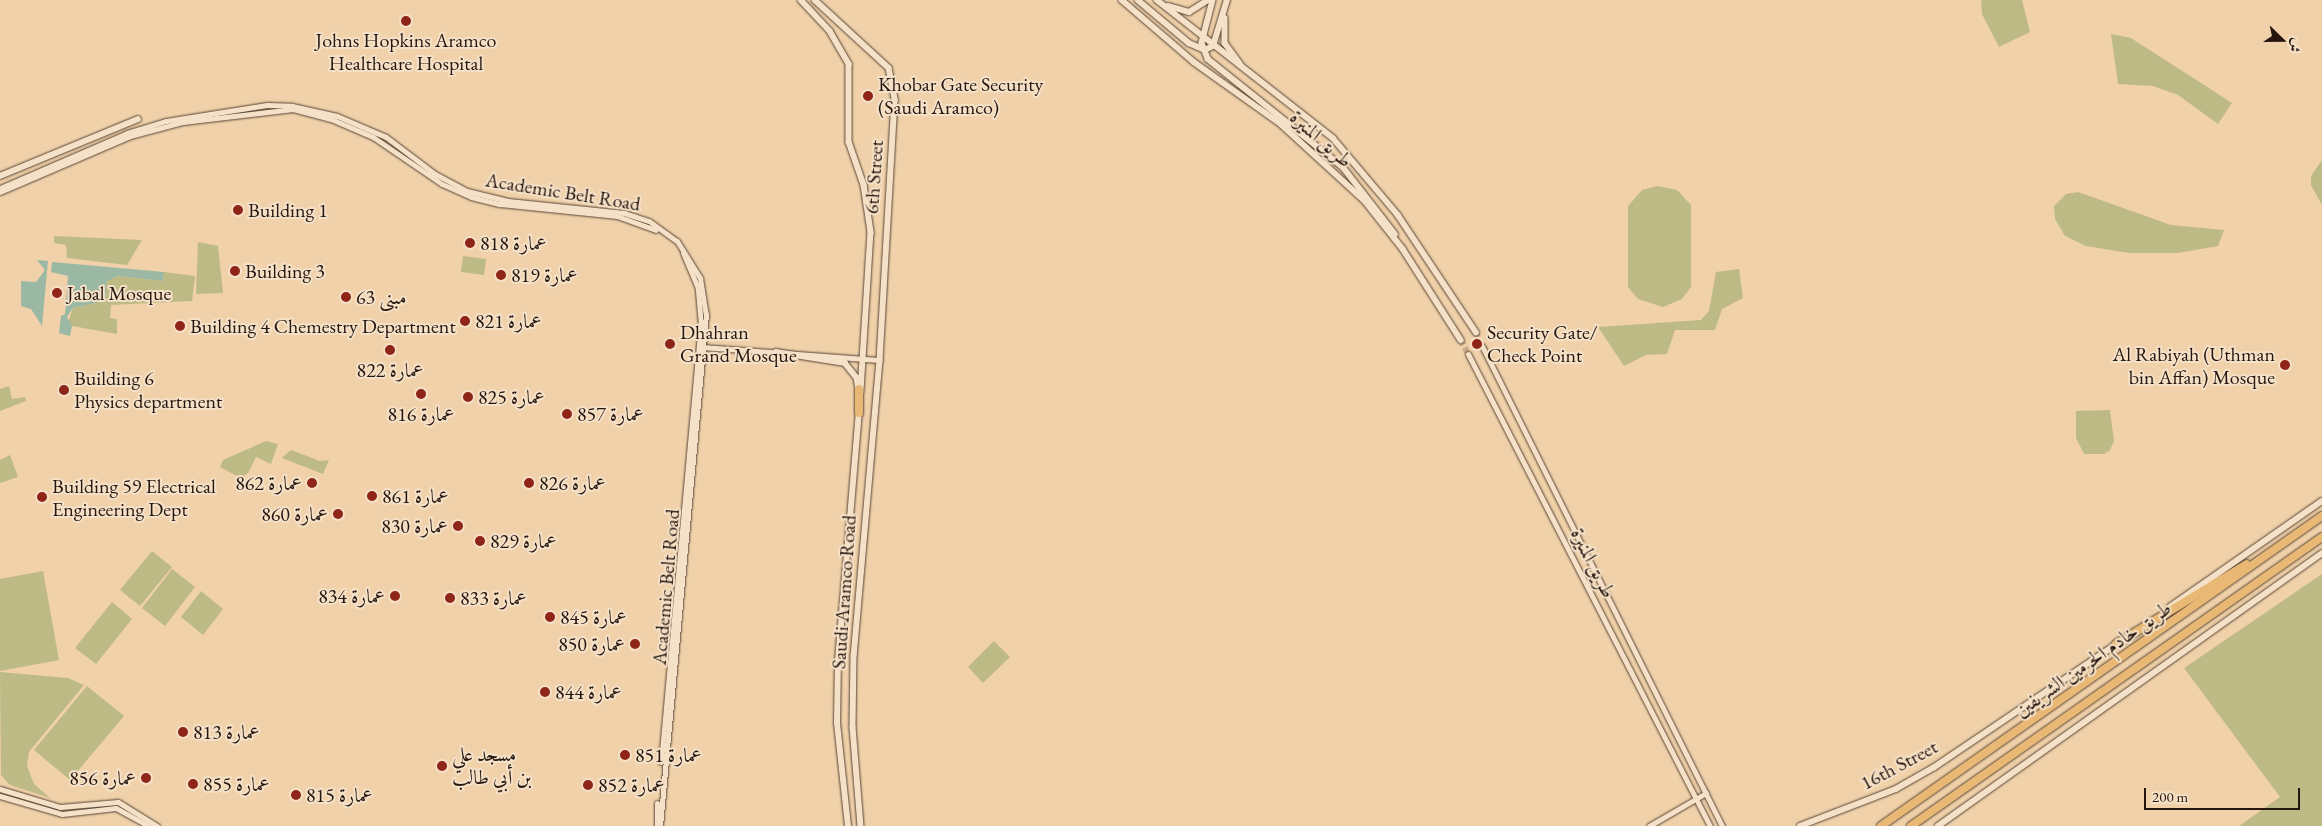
<!DOCTYPE html>
<html>
<head>
<meta charset="utf-8">
<style>
	body { margin:0 }
	#map { position:relative; width:2322px; height:826px; overflow:hidden; background:#f0d1a9; font-family:"EB Garamond",Amiri,serif }
	div>[style] { position:absolute }
	.green>* { inset:0; background:#beba85 }
	.water>* { inset:0; background:#9bb8a4 }
	.secondary-tunnel>* { height:5.5px; margin-top:-2.75px; transform-origin:0; background:repeating-linear-gradient(90deg,#c8ac8a 0 5.5px,transparent 0 8.5px) }
	.roads { filter:drop-shadow(0 0 1px #584536) drop-shadow(0 0 1px #584536) }
	.tertiary>* { height:5px; margin:-2.5px; padding:0 2.5px; transform-origin:2.5px; border-radius:2.5px; background:#f5e1c7 }
	.secondary>* { height:5.5px; margin:-2.75px; padding:0 2.75px; transform-origin:2.75px; border-radius:2.75px; background:#f5e1c7 }
	.motorway>* { height:8px; margin:-4px; padding:0 4px; transform-origin:4px; border-radius:4px; background:#e8b874 }
	.dots>* { width:14px; height:14px; translate:-50% -50%; box-sizing:border-box; border:2px solid #f5e1c7; border-radius:50% }
	span { translate:-50% -50%; white-space:nowrap; text-align:center; line-height:1.15; -webkit-text-stroke:4px #f5e1c7; paint-order:stroke }
	.poi-label { font-size:20px; color:#26160f }
	.left { translate:0 -50%; text-align:left }
	.right { translate:-100% -50%; text-align:right }
	.street-label { font-size:20px; color:#26160f }
	.north { position:absolute; left:2257px; top:15px; width:50px; height:50px; -webkit-text-stroke:4px #f5e1c7; paint-order:stroke; rotate:112deg; font-size:14px; font-weight:700; line-height:20px; text-align:center; color:#26160f }
	.north::after { content:''; display:block; margin:auto; width:18px; height:22px; background:#26160f; clip-path:polygon(50% 0,100% 100%,50% 72%,0 100%) }
	.scale { position:absolute; left:2144px; top:788px; width:156px; height:22px; box-sizing:border-box; border:2px solid #26160f; border-top:0; padding-left:6px; font-size:15px; line-height:18px; white-space:nowrap; color:#26160f; -webkit-text-stroke:4px #f5e1c7; paint-order:stroke }
</style>
</head>
<body>
<div id="map">
	<div class="green">
		<div style="clip-path:polygon(1981px 0,2022px 0,2030px 32px,1999px 47px,1982px 14px)"></div>
		<div style="clip-path:polygon(2111px 34px,2131px 38px,2232px 103px,2218px 124px,2178px 95px,2153px 86px,2118px 84px)"></div>
		<div style="clip-path:polygon(2322px 160px,2322px 205px,2311px 185px,2311px 176px)"></div>
		<div style="clip-path:polygon(1657px 186px,1677px 190px,1691px 205px,1691px 287px,1682px 299px,1663px 307px,1638px 299px,1628px 287px,1628px 206px,1642px 190px)"></div>
		<div style="clip-path:polygon(2078px 192px,2171px 225px,2224px 230px,2218px 246px,2178px 253px,2129px 253px,2086px 246px,2065px 236px,2055px 219px,2054px 206px,2066px 194px)"></div>
		<div style="clip-path:polygon(54px 236px,142px 240px,127px 265px,67px 258px,66px 245px,54px 243px)"></div>
		<div style="clip-path:polygon(198px 242px,218px 246px,223px 293px,196px 294px)"></div>
		<div style="clip-path:polygon(463px 256px,486px 259px,484px 275px,461px 272px)"></div>
		<div style="clip-path:polygon(1739px 269px,1743px 298px,1722px 309px,1715px 330px,1675px 330px,1667px 354px,1646px 355px,1624px 366px,1598px 327px,1701px 320px,1709px 311px,1716px 272px)"></div>
		<div style="clip-path:polygon(164px 272px,195px 276px,192px 301px,111px 305px,110px 318px,117px 319px,117px 334px,72px 326px,68px 322px,73px 308px,105px 301px,107px 281px,118px 276px,163px 281px)"></div>
		<div style="clip-path:polygon(9px 386px,12px 399px,25px 397px,26px 401px,0 411px,0 389px)"></div>
		<div style="clip-path:polygon(2110px 410px,2114px 441px,2110px 450px,2104px 454px,2084px 454px,2076px 438px,2076px 411px)"></div>
		<div style="clip-path:polygon(266px 441px,278px 444px,271px 464px,256px 457px,248px 473px,241px 478px,220px 467px,223px 460px)"></div>
		<div style="clip-path:polygon(291px 450px,320px 461px,329px 460px,323px 474px,282px 458px)"></div>
		<div style="clip-path:polygon(10px 455px,18px 477px,0 483px,0 460px)"></div>
		<div style="clip-path:polygon(152px 551px,172px 567px,140px 606px,120px 590px)"></div>
		<div style="clip-path:polygon(172px 569px,195px 587px,165px 626px,142px 608px)"></div>
		<div style="clip-path:polygon(43px 571px,59px 660px,0 671px,0 579px)"></div>
		<div style="clip-path:polygon(2322px 574px,2322px 826px,2239px 826px,2280px 797px,2184px 668px)"></div>
		<div style="clip-path:polygon(201px 591px,223px 609px,203px 635px,181px 617px)"></div>
		<div style="clip-path:polygon(112px 602px,132px 619px,96px 664px,75px 648px)"></div>
		<div style="clip-path:polygon(994px 641px,1010px 657px,983px 683px,968px 667px)"></div>
		<div style="clip-path:polygon(0 672px,68px 678px,84px 685px,29px 752px,27px 766px,34px 784px,50px 798px,10px 785px,1px 775px)"></div>
		<div style="clip-path:polygon(87px 686px,124px 716px,70px 780px,34px 750px)"></div>
	</div>
	<div class="water">
		<div style="clip-path:polygon(37px 260px,48px 261px,42px 326px,31px 309px,21px 306px,21px 281px,36px 282px,45px 270px)"></div>
		<div style="clip-path:polygon(52px 262px,164px 272px,163px 281px,118px 276px,107px 281px,105px 301px,73px 308px,67px 317px,72px 326px,70px 336px,59px 333px,61px 316px,65px 314px,68px 276px,51px 272px)"></div>
	</div>
	<div class="secondary-tunnel">
		<div style="left:1476px;top:332px;width:15px;rotate:67deg"></div>
		<div style="left:1461px;top:340px;width:16px;rotate:63deg"></div>
	</div>
	<div class="roads">
		<div class="tertiary">
			<div style="left:0;top:188px;width:138px;rotate:-23.4deg"></div>
			<div style="left:127px;top:133px;width:41px;rotate:-17.1deg"></div>
			<div style="left:166px;top:121px;width:102px;rotate:-9deg"></div>
			<div style="left:267px;top:105px;width:25px;rotate:2deg"></div>
			<div style="left:292px;top:106px;width:46px;rotate:12.5deg"></div>
			<div style="left:337px;top:116px;width:53px;rotate:23.2deg"></div>
			<div style="left:386px;top:137px;width:61px;rotate:37.1deg"></div>
			<div style="left:435px;top:174px;width:36px;rotate:28deg"></div>
			<div style="left:467px;top:191px;width:42px;rotate:13.7deg"></div>
			<div style="left:508px;top:201px;width:117px;rotate:5.9deg"></div>
			<div style="left:624px;top:213px;width:26px;rotate:18deg"></div>
			<div style="left:649px;top:221px;width:34px;rotate:36deg"></div>
			<div style="left:677px;top:241px;width:44px;rotate:58.1deg"></div>
			<div style="left:700px;top:278px;width:36px;rotate:81deg"></div>
			<div style="left:706px;top:314px;width:514px;rotate:95.13deg"></div>
			<div style="left:0;top:192px;width:142px;rotate:-23.3deg"></div>
			<div style="left:130px;top:136px;width:55px;rotate:-14.8deg"></div>
			<div style="left:183px;top:122px;width:111px;rotate:-6.7deg"></div>
			<div style="left:293px;top:109px;width:39px;rotate:15deg"></div>
			<div style="left:331px;top:119px;width:46px;rotate:23.2deg"></div>
			<div style="left:373px;top:137px;width:83px;rotate:34.3deg"></div>
			<div style="left:442px;top:184px;width:32px;rotate:24deg"></div>
			<div style="left:471px;top:197px;width:30px;rotate:14deg"></div>
			<div style="left:500px;top:204px;width:118px;rotate:5.9deg"></div>
			<div style="left:617px;top:216px;width:41px;rotate:19.7deg"></div>
			<div style="left:1482px;top:346px;width:537px;rotate:63.43deg"></div>
			<div style="left:701px;top:347px;width:179px;rotate:4.2deg"></div>
			<div style="left:1468px;top:354px;width:530px;rotate:62.86deg"></div>
			<div style="left:661px;top:762px;width:439px;rotate:-84.8deg"></div>
			<div style="left:701px;top:325px;width:37px;rotate:-95deg"></div>
			<div style="left:698px;top:288px;width:38px;rotate:-113deg"></div>
			<div style="left:0;top:789px;width:63px;rotate:16.7deg"></div>
			<div style="left:60px;top:807px;width:58px;rotate:-4.9deg"></div>
			<div style="left:118px;top:802px;width:46px;rotate:31.6deg"></div>
			<div style="left:0;top:796px;width:65px;rotate:16.2deg"></div>
			<div style="left:62px;top:814px;width:54px;rotate:-6.3deg"></div>
			<div style="left:116px;top:808px;width:37px;rotate:29deg"></div>
			<div style="left:657px;top:826px;width:23px;rotate:-90deg"></div>
			<div style="left:1649px;top:826px;width:66px;rotate:-30.1deg"></div>
		</div>
		<div class="secondary">
			<div style="left:801px;top:0;width:42px;rotate:46.9deg"></div>
			<div style="left:830px;top:31px;width:38px;rotate:60deg"></div>
			<div style="left:849px;top:64px;width:78px;rotate:90deg"></div>
			<div style="left:849px;top:142px;width:46px;rotate:70.8deg"></div>
			<div style="left:864px;top:185px;width:48px;rotate:81.5deg"></div>
			<div style="left:871px;top:232px;width:161px;rotate:93.6deg"></div>
			<div style="left:815px;top:0;width:100px;rotate:42.6deg"></div>
			<div style="left:889px;top:68px;width:33px;rotate:79deg"></div>
			<div style="left:895px;top:100px;width:260px;rotate:93.3deg"></div>
			<div style="left:880px;top:360px;width:296px;rotate:95deg"></div>
			<div style="left:854px;top:655px;width:72px;rotate:90.8deg"></div>
			<div style="left:853px;top:727px;width:99px;rotate:85.4deg"></div>
			<div style="left:1122px;top:0;width:95px;rotate:40.7deg"></div>
			<div style="left:1194px;top:62px;width:107px;rotate:35.5deg"></div>
			<div style="left:1281px;top:124px;width:114px;rotate:42.5deg"></div>
			<div style="left:1365px;top:201px;width:61px;rotate:51.6deg"></div>
			<div style="left:1403px;top:249px;width:108px;rotate:57.5deg"></div>
			<div style="left:1138px;top:0;width:67px;rotate:40.1deg"></div>
			<div style="left:1189px;top:43px;width:17px;rotate:24deg"></div>
			<div style="left:1205px;top:50px;width:9px;rotate:-27deg"></div>
			<div style="left:1213px;top:46px;width:48px;rotate:-73.1deg"></div>
			<div style="left:1157px;top:0;width:224px;rotate:38.1deg"></div>
			<div style="left:1333px;top:138px;width:101px;rotate:49.8deg"></div>
			<div style="left:1398px;top:215px;width:141px;rotate:56.3deg"></div>
			<div style="left:1213px;top:0;width:44px;rotate:104.3deg"></div>
			<div style="left:1202px;top:43px;width:17px;rotate:69deg"></div>
			<div style="left:1208px;top:59px;width:173px;rotate:38.7deg"></div>
			<div style="left:1343px;top:167px;width:85px;rotate:52.2deg"></div>
			<div style="left:1168px;top:6px;width:22px;rotate:16deg"></div>
			<div style="left:1189px;top:12px;width:22px;rotate:-32deg"></div>
			<div style="left:1225px;top:18px;width:25px;rotate:90deg"></div>
			<div style="left:1225px;top:43px;width:26px;rotate:54deg"></div>
			<div style="left:0;top:176px;width:149px;rotate:-22.4deg"></div>
			<div style="left:776px;top:352px;width:70px;rotate:9.1deg"></div>
			<div style="left:845px;top:363px;width:19px;rotate:51deg"></div>
			<div style="left:857px;top:378px;width:11px;rotate:80deg"></div>
			<div style="left:2170px;top:607px;width:185px;rotate:-34.9deg"></div>
			<div style="left:848px;top:826px;width:104px;rotate:-96.1deg"></div>
			<div style="left:837px;top:723px;width:62px;rotate:-89.1deg"></div>
			<div style="left:838px;top:661px;width:253px;rotate:-85.2deg"></div>
			<div style="left:1800px;top:826px;width:103px;rotate:-21.1deg"></div>
			<div style="left:1896px;top:789px;width:43px;rotate:-29.6deg"></div>
			<div style="left:1933px;top:768px;width:225px;rotate:-34deg"></div>
			<div style="left:1938px;top:826px;width:471px;rotate:-35.4deg"></div>
		</div>
		<div class="motorway">
			<div style="left:859px;top:413px;width:24px;rotate:-90deg"></div>
			<div style="left:2116px;top:644px;width:153px;rotate:-31.4deg"></div>
			<div style="left:1881px;top:826px;width:539px;rotate:-35.11deg"></div>
			<div style="left:1911px;top:826px;width:502px;rotate:-35.11deg"></div>
		</div>
	</div>
	<div class="dots">
		<div style="left:406px;top:21px;background:#8f2418"></div>
		<div style="left:868px;top:96px;background:#8f2418"></div>
		<div style="left:238px;top:210px;background:#8f2418"></div>
		<div style="left:470px;top:243px;background:#8f2418"></div>
		<div style="left:235px;top:271px;background:#8f2418"></div>
		<div style="left:501px;top:275px;background:#8f2418"></div>
		<div style="left:57px;top:293px;background:#8f2418"></div>
		<div style="left:346px;top:297px;background:#8f2418"></div>
		<div style="left:465px;top:321px;background:#8f2418"></div>
		<div style="left:180px;top:326px;background:#8f2418"></div>
		<div style="left:670px;top:344px;background:#8f2418"></div>
		<div style="left:1477px;top:344px;background:#8f2418"></div>
		<div style="left:390px;top:350px;background:#8f2418"></div>
		<div style="left:2285px;top:365px;background:#8f2418"></div>
		<div style="left:64px;top:390px;background:#8f2418"></div>
		<div style="left:421px;top:394px;background:#8f2418"></div>
		<div style="left:468px;top:397px;background:#8f2418"></div>
		<div style="left:567px;top:414px;background:#8f2418"></div>
		<div style="left:312px;top:483px;background:#8f2418"></div>
		<div style="left:529px;top:483px;background:#8f2418"></div>
		<div style="left:372px;top:496px;background:#8f2418"></div>
		<div style="left:42px;top:497px;background:#8f2418"></div>
		<div style="left:338px;top:514px;background:#8f2418"></div>
		<div style="left:458px;top:526px;background:#8f2418"></div>
		<div style="left:480px;top:541px;background:#8f2418"></div>
		<div style="left:395px;top:596px;background:#8f2418"></div>
		<div style="left:450px;top:598px;background:#8f2418"></div>
		<div style="left:550px;top:617px;background:#8f2418"></div>
		<div style="left:635px;top:644px;background:#8f2418"></div>
		<div style="left:545px;top:692px;background:#8f2418"></div>
		<div style="left:183px;top:732px;background:#8f2418"></div>
		<div style="left:625px;top:755px;background:#8f2418"></div>
		<div style="left:442px;top:766px;background:#8f2418"></div>
		<div style="left:146px;top:778px;background:#8f2418"></div>
		<div style="left:193px;top:784px;background:#8f2418"></div>
		<div style="left:588px;top:785px;background:#8f2418"></div>
		<div style="left:296px;top:795px;background:#8f2418"></div>
	</div>
	<div class="poi-label">
		<span style="left:406px;top:52px">Johns Hopkins Aramco<br>Healthcare Hospital</span>
		<span class="left" style="left:878px;top:96px">Khobar Gate Security<br>(Saudi Aramco)</span>
		<span class="left" style="left:248px;top:210px">Building 1</span>
		<span class="left" style="left:480px;top:243px">عمارة 818</span>
		<span class="left" style="left:245px;top:271px">Building 3</span>
		<span class="left" style="left:511px;top:275px">عمارة 819</span>
		<span class="left" style="left:67px;top:293px">Jabal Mosque</span>
		<span class="left" style="left:356px;top:297px">مبنى 63</span>
		<span class="left" style="left:475px;top:321px">عمارة 821</span>
		<span class="left" style="left:190px;top:326px">Building 4 Chemestry Department</span>
		<span class="left" style="left:680px;top:344px">Dhahran<br>Grand Mosque</span>
		<span class="left" style="left:1487px;top:344px">Security Gate/<br>Check Point</span>
		<span class="right" style="left:2275px;top:366px">Al Rabiyah (Uthman<br>bin Affan) Mosque</span>
		<span style="left:390px;top:370px">عمارة 822</span>
		<span class="left" style="left:74px;top:390px">Building 6<br>Physics department</span>
		<span class="left" style="left:478px;top:397px">عمارة 825</span>
		<span style="left:421px;top:414px">عمارة 816</span>
		<span class="left" style="left:577px;top:414px">عمارة 857</span>
		<span class="right" style="left:302px;top:483px">عمارة 862</span>
		<span class="left" style="left:539px;top:483px">عمارة 826</span>
		<span class="left" style="left:52px;top:498px">Building 59 Electrical<br>Engineering Dept</span>
		<span class="left" style="left:382px;top:496px">عمارة 861</span>
		<span class="right" style="left:328px;top:514px">عمارة 860</span>
		<span class="right" style="left:448px;top:526px">عمارة 830</span>
		<span class="left" style="left:490px;top:541px">عمارة 829</span>
		<span class="right" style="left:385px;top:596px">عمارة 834</span>
		<span class="left" style="left:460px;top:598px">عمارة 833</span>
		<span class="left" style="left:560px;top:617px">عمارة 845</span>
		<span class="right" style="left:625px;top:644px">عمارة 850</span>
		<span class="left" style="left:555px;top:692px">عمارة 844</span>
		<span class="left" style="left:193px;top:732px">عمارة 813</span>
		<span class="left" style="left:452px;top:766px">مسجد علي<br>بن أبي طالب</span>
		<span class="left" style="left:635px;top:755px">عمارة 851</span>
		<span class="right" style="left:136px;top:778px">عمارة 856</span>
		<span class="left" style="left:203px;top:784px">عمارة 855</span>
		<span class="left" style="left:598px;top:785px">عمارة 852</span>
		<span class="left" style="left:306px;top:795px">عمارة 815</span>
	</div>
	<div class="street-label">
		<span style="left:1321px;top:139px;rotate:41deg">طريق المنيرة</span>
		<span style="left:874px;top:177px;rotate:-86deg">6th Street</span>
		<span style="left:563px;top:192px;rotate:9deg">Academic Belt Road</span>
		<span style="left:1593px;top:563px;rotate:63deg">طريق المنيرة</span>
		<span style="left:666px;top:587px;rotate:-85deg">Academic Belt Road</span>
		<span style="left:844px;top:592px;rotate:-86deg">Saudi Aramco Road</span>
		<span style="left:2093px;top:659px;rotate:-35deg">طريق خادم الحرمين الشريفين</span>
		<span style="left:1899px;top:765px;rotate:-28deg">16th Street</span>
	</div>
	<div class="north">ش</div>
	<div class="scale">200 m</div>
</div>
</body>
</html>
